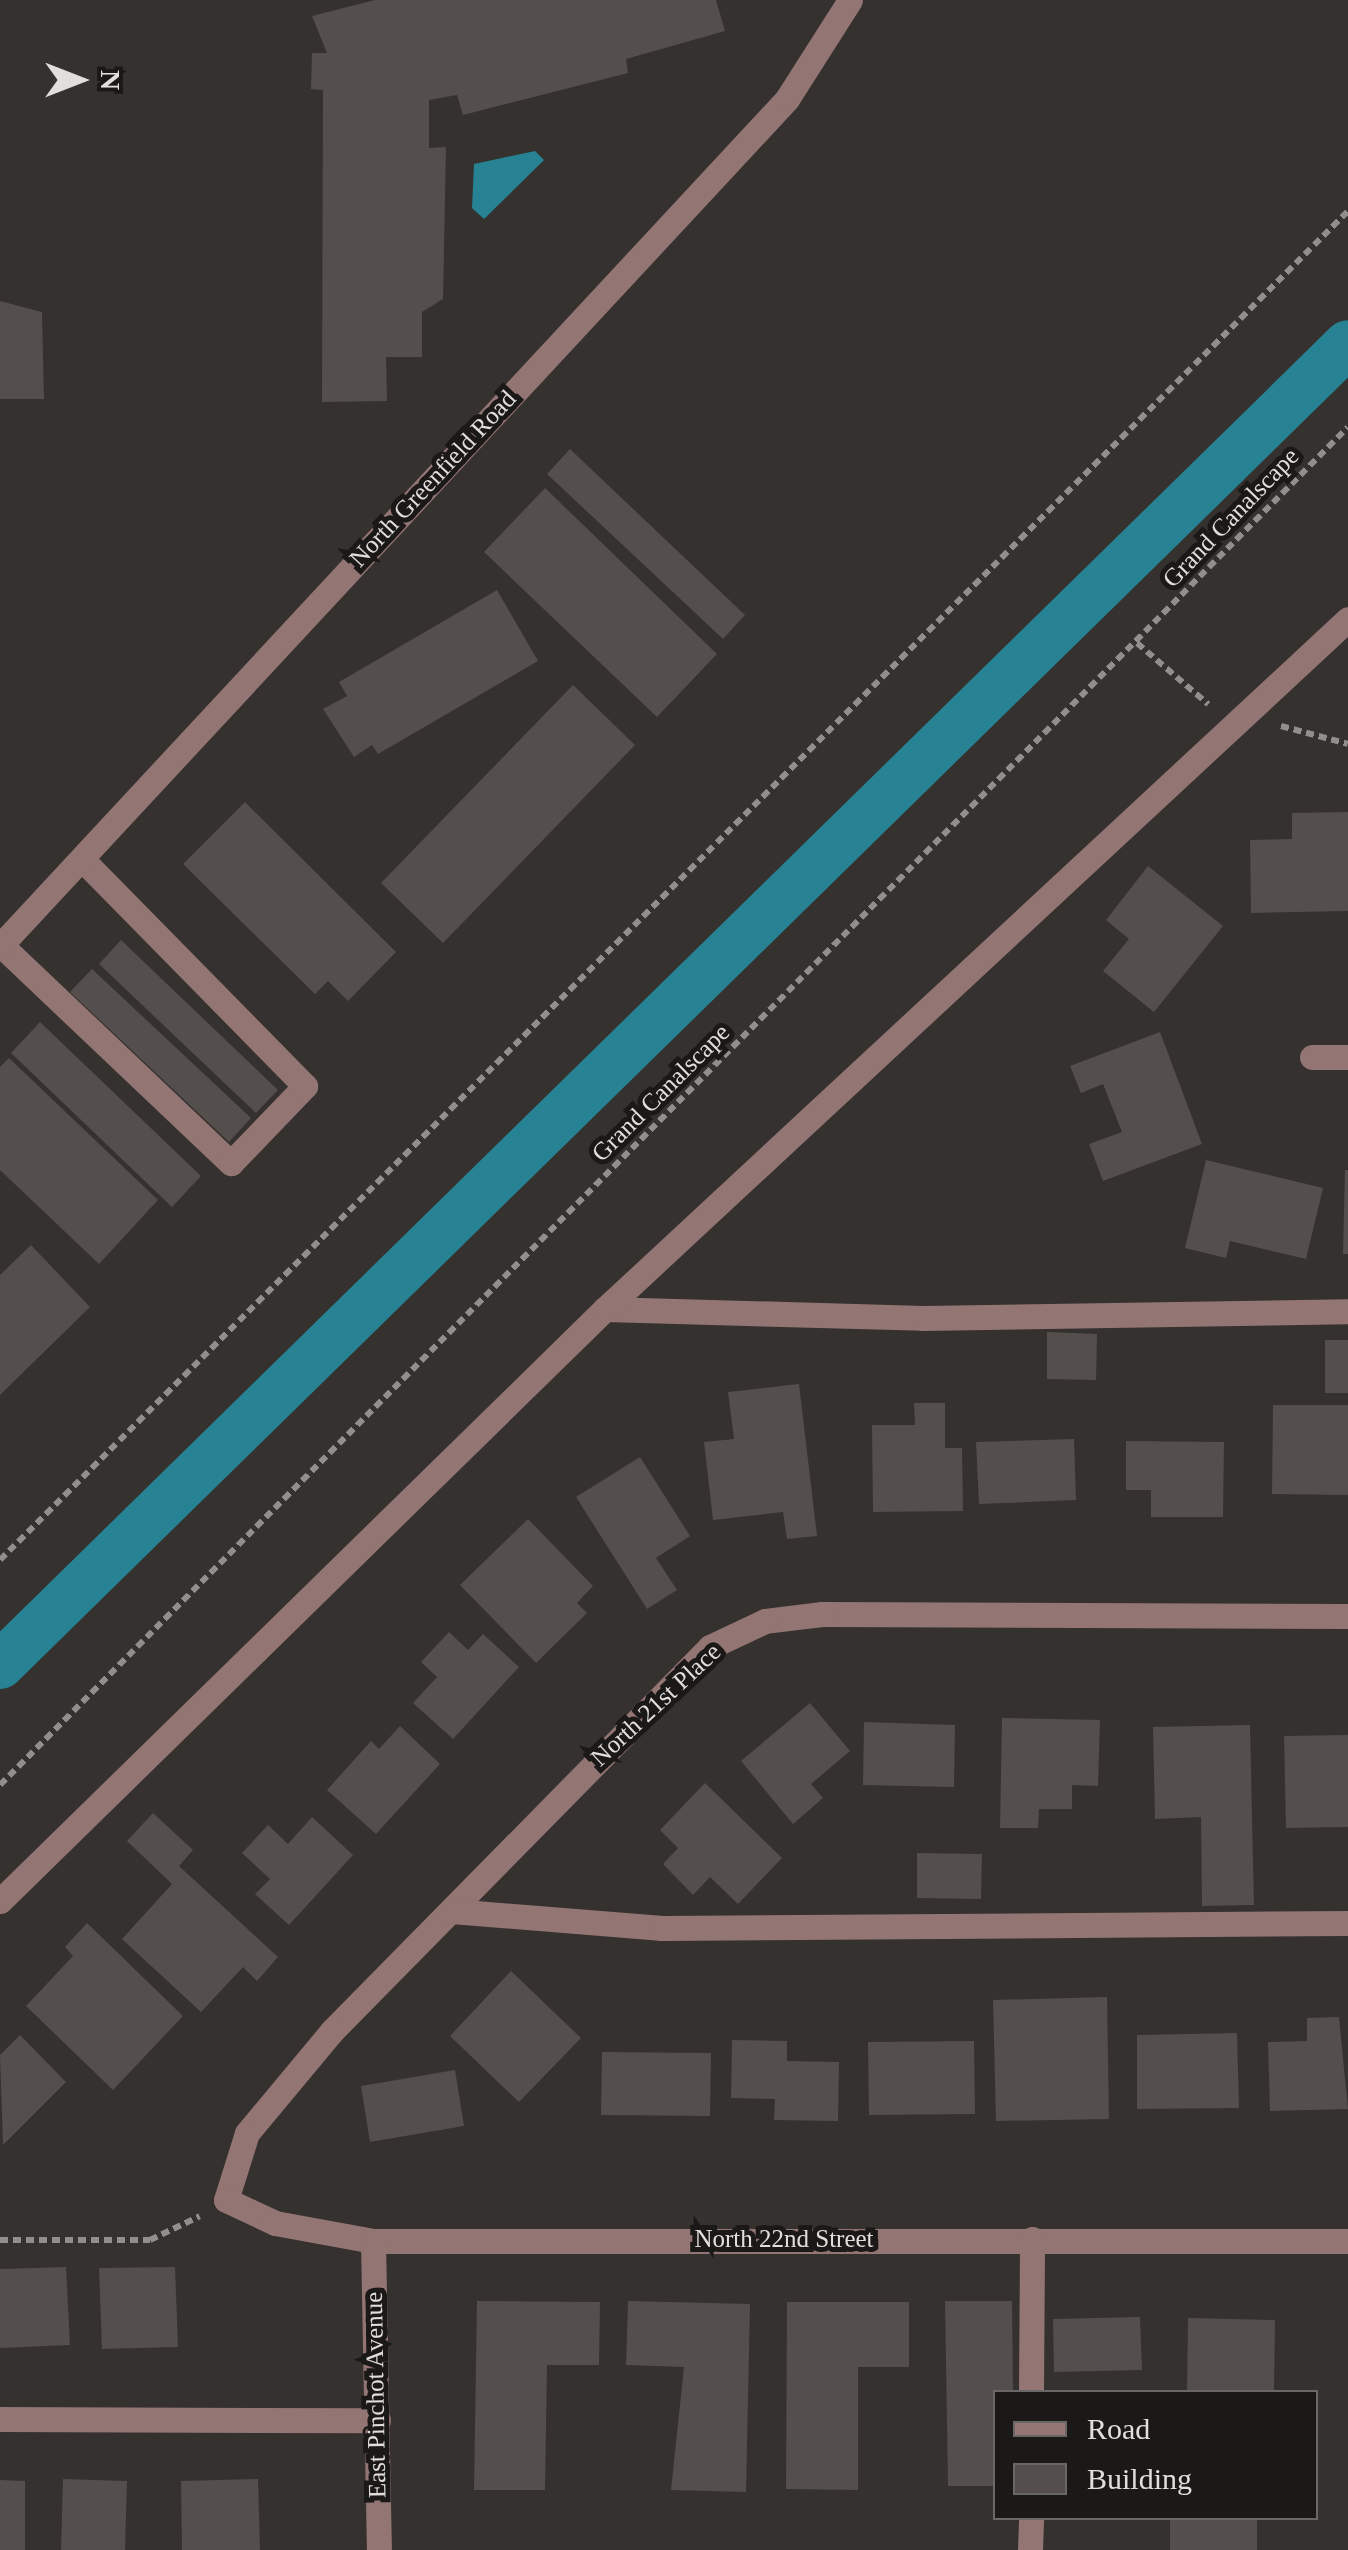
<!DOCTYPE html>
<html>
<head>
<meta charset="utf-8">
<style>
	body { margin:0 }
	#map { position:relative; width:1348px; height:2550px; overflow:hidden; background:#35312e; font-family:Georgia,serif }
	div>[style] { position:absolute }
	.water>* { inset:0; background:#278393 }
	.canal>* { height:48px; margin:-24px; padding:0 24px; transform-origin:24px; border-radius:24px; background:#278393 }
	.building>* { inset:0; background:#544e4d }
	.path>* { height:6px; margin-top:-3px; transform-origin:0; background:repeating-linear-gradient(90deg,#918e8c 0 8px,transparent 0 13px) }
	.minor>* { height:25px; margin:-12.5px; padding:0 12.5px; transform-origin:12.5px; border-radius:12.5px; background:#937574 }
	span { translate:-50% -50%; white-space:nowrap; text-align:center; line-height:1.15; -webkit-text-stroke:10px #1b1918; paint-order:stroke }
	.street-label { font-size:25px; color:#e1dedd }
	.legend { position:absolute; left:993px; top:2390px; width:325px; height:130px; box-sizing:border-box; background:#1b1918; border:2px solid #6a6867; margin:0; padding:12px 18px; list-style:none; font-size:30px; color:#e1dedd }
	.legend li { display:flex; align-items:center; gap:20px; height:50px }
	.legend b { width:50px; border:2px solid #6a6867 }
	.north { position:absolute; left:30px; top:30px; width:100px; height:100px; -webkit-text-stroke:8px #1b1918; paint-order:stroke; rotate:90deg; font-size:28px; font-weight:700; line-height:40px; text-align:center; color:#e1dedd }
	.north::after { content:''; display:block; margin:auto; width:35px; height:45px; background:#e1dedd; clip-path:polygon(50% 0,100% 100%,50% 72%,0 100%) }
</style>
</head>
<body>
<div id="map">
	<div class="water">
		<div style="clip-path:polygon(535px 151px,544px 160px,484px 219px,472px 208px,474px 164px)"></div>
	</div>
	<div class="canal">
		<div style="left:0;top:1665px;width:1887px;rotate:-44.42deg"></div>
	</div>
	<div class="building">
		<div style="clip-path:polygon(375px 0,716px 0,725px 31px,626px 59px,628px 73px,463px 115px,457px 95px,429px 100px,429px 148px,446px 147px,443px 299px,422px 312px,422px 357px,386px 357px,387px 401px,322px 402px,323px 90px,311px 89px,312px 53px,327px 53px,312px 16px)"></div>
		<div style="clip-path:polygon(0 301px,42px 312px,44px 399px,0 399px)"></div>
		<div style="clip-path:polygon(570px 449px,745px 615px,723px 639px,547px 474px)"></div>
		<div style="clip-path:polygon(545px 488px,717px 654px,657px 717px,484px 552px)"></div>
		<div style="clip-path:polygon(497px 590px,538px 661px,378px 754px,372px 745px,354px 757px,323px 709px,347px 696px,339px 682px)"></div>
		<div style="clip-path:polygon(573px 685px,635px 745px,443px 943px,381px 883px)"></div>
		<div style="clip-path:polygon(245px 802px,396px 952px,348px 1001px,328px 981px,315px 994px,183px 864px)"></div>
		<div style="clip-path:polygon(1348px 812px,1348px 911px,1251px 913px,1250px 840px,1292px 839px,1292px 813px)"></div>
		<div style="clip-path:polygon(1148px 866px,1223px 926px,1154px 1012px,1103px 971px,1129px 939px,1106px 920px)"></div>
		<div style="clip-path:polygon(121px 940px,278px 1090px,256px 1113px,99px 964px)"></div>
		<div style="clip-path:polygon(92px 969px,251px 1118px,229px 1142px,70px 992px)"></div>
		<div style="clip-path:polygon(40px 1022px,201px 1176px,172px 1207px,11px 1053px)"></div>
		<div style="clip-path:polygon(1160px 1032px,1202px 1144px,1103px 1181px,1089px 1144px,1122px 1132px,1103px 1084px,1081px 1093px,1070px 1066px)"></div>
		<div style="clip-path:polygon(9px 1058px,158px 1200px,99px 1264px,0 1170px,0 1067px)"></div>
		<div style="clip-path:polygon(1206px 1160px,1323px 1188px,1306px 1259px,1230px 1241px,1226px 1258px,1185px 1248px)"></div>
		<div style="clip-path:polygon(1345px 1170px,1348px 1170px,1348px 1254px,1343px 1254px)"></div>
		<div style="clip-path:polygon(31px 1245px,90px 1307px,0 1395px,0 1275px)"></div>
		<div style="clip-path:polygon(1047px 1332px,1097px 1334px,1096px 1380px,1047px 1379px)"></div>
		<div style="clip-path:polygon(1325px 1340px,1348px 1340px,1348px 1393px,1325px 1393px)"></div>
		<div style="clip-path:polygon(799px 1384px,817px 1536px,787px 1539px,783px 1512px,713px 1520px,704px 1442px,734px 1439px,728px 1392px)"></div>
		<div style="clip-path:polygon(914px 1403px,945px 1403px,945px 1448px,962px 1448px,963px 1511px,873px 1512px,872px 1425px,915px 1425px)"></div>
		<div style="clip-path:polygon(1273px 1405px,1348px 1405px,1348px 1495px,1272px 1494px)"></div>
		<div style="clip-path:polygon(1074px 1439px,1076px 1500px,979px 1504px,976px 1442px)"></div>
		<div style="clip-path:polygon(1126px 1441px,1224px 1442px,1223px 1517px,1151px 1517px,1151px 1490px,1126px 1490px)"></div>
		<div style="clip-path:polygon(640px 1457px,690px 1536px,656px 1558px,677px 1590px,647px 1609px,576px 1497px)"></div>
		<div style="clip-path:polygon(528px 1519px,593px 1586px,577px 1603px,587px 1613px,536px 1663px,460px 1585px)"></div>
		<div style="clip-path:polygon(449px 1632px,468px 1650px,483px 1634px,519px 1667px,453px 1739px,413px 1703px,437px 1677px,421px 1662px)"></div>
		<div style="clip-path:polygon(810px 1703px,850px 1751px,811px 1784px,823px 1798px,793px 1824px,741px 1761px)"></div>
		<div style="clip-path:polygon(1002px 1718px,1100px 1720px,1098px 1786px,1072px 1785px,1072px 1809px,1039px 1809px,1038px 1828px,1000px 1828px)"></div>
		<div style="clip-path:polygon(864px 1722px,955px 1725px,954px 1787px,863px 1785px)"></div>
		<div style="clip-path:polygon(1250px 1725px,1254px 1905px,1202px 1906px,1201px 1817px,1155px 1819px,1153px 1727px)"></div>
		<div style="clip-path:polygon(400px 1726px,440px 1764px,376px 1834px,327px 1790px,371px 1741px,379px 1749px)"></div>
		<div style="clip-path:polygon(1348px 1735px,1348px 1827px,1286px 1828px,1284px 1736px)"></div>
		<div style="clip-path:polygon(705px 1783px,782px 1858px,738px 1904px,710px 1877px,693px 1895px,663px 1864px,678px 1848px,660px 1830px)"></div>
		<div style="clip-path:polygon(153px 1813px,193px 1850px,179px 1866px,278px 1957px,257px 1981px,243px 1967px,201px 2012px,122px 1939px,172px 1884px,127px 1841px)"></div>
		<div style="clip-path:polygon(312px 1817px,353px 1855px,289px 1925px,255px 1894px,270px 1879px,242px 1853px,268px 1825px,288px 1844px)"></div>
		<div style="clip-path:polygon(917px 1853px,982px 1854px,981px 1899px,917px 1898px)"></div>
		<div style="clip-path:polygon(87px 1923px,183px 2016px,113px 2090px,26px 2006px,73px 1956px,65px 1947px)"></div>
		<div style="clip-path:polygon(511px 1971px,581px 2038px,519px 2102px,450px 2036px)"></div>
		<div style="clip-path:polygon(1107px 1997px,1109px 2119px,996px 2121px,993px 2000px)"></div>
		<div style="clip-path:polygon(1339px 2017px,1348px 2109px,1270px 2111px,1268px 2042px,1307px 2041px,1307px 2018px)"></div>
		<div style="clip-path:polygon(1237px 2033px,1239px 2108px,1137px 2109px,1137px 2035px)"></div>
		<div style="clip-path:polygon(20px 2035px,66px 2082px,3px 2145px,0 2055px)"></div>
		<div style="clip-path:polygon(732px 2040px,787px 2041px,787px 2061px,839px 2062px,838px 2121px,774px 2120px,775px 2099px,731px 2098px)"></div>
		<div style="clip-path:polygon(974px 2041px,975px 2114px,869px 2115px,868px 2042px)"></div>
		<div style="clip-path:polygon(602px 2052px,711px 2053px,710px 2116px,601px 2115px)"></div>
		<div style="clip-path:polygon(455px 2070px,464px 2126px,370px 2142px,361px 2086px)"></div>
		<div style="clip-path:polygon(66px 2267px,70px 2345px,0 2348px,0 2269px)"></div>
		<div style="clip-path:polygon(175px 2267px,178px 2347px,102px 2349px,99px 2268px)"></div>
		<div style="clip-path:polygon(477px 2301px,600px 2302px,599px 2365px,547px 2365px,545px 2490px,474px 2490px)"></div>
		<div style="clip-path:polygon(628px 2301px,750px 2304px,746px 2492px,671px 2490px,684px 2367px,626px 2365px)"></div>
		<div style="clip-path:polygon(945px 2301px,1012px 2301px,1013px 2392px,996px 2392px,996px 2486px,948px 2486px)"></div>
		<div style="clip-path:polygon(787px 2302px,909px 2302px,909px 2367px,858px 2367px,858px 2490px,786px 2489px)"></div>
		<div style="clip-path:polygon(1140px 2317px,1142px 2370px,1054px 2372px,1053px 2319px)"></div>
		<div style="clip-path:polygon(1188px 2318px,1275px 2320px,1274px 2392px,1187px 2390px)"></div>
		<div style="clip-path:polygon(63px 2479px,127px 2481px,125px 2550px,61px 2550px)"></div>
		<div style="clip-path:polygon(258px 2479px,260px 2550px,182px 2550px,181px 2481px)"></div>
		<div style="clip-path:polygon(0 2480px,25px 2481px,25px 2550px,0 2550px)"></div>
		<div style="clip-path:polygon(1170px 2518px,1257px 2518px,1257px 2550px,1170px 2550px)"></div>
	</div>
	<div class="path">
		<div style="left:1137px;top:643px;width:94px;rotate:40.7deg"></div>
		<div style="left:1281px;top:726px;width:69px;rotate:15deg"></div>
		<div style="left:0;top:1560px;width:1907px;rotate:-45.02deg"></div>
		<div style="left:0;top:1785px;width:1913px;rotate:-45.21deg"></div>
		<div style="left:0;top:2240px;width:150px"></div>
		<div style="left:150px;top:2240px;width:55px;rotate:-25.6deg"></div>
	</div>
	<div class="minor">
		<div style="left:1px;top:945px;width:317px;rotate:43.5deg"></div>
		<div style="left:231px;top:1163px;width:107px;rotate:-46.1deg"></div>
		<div style="left:305px;top:1086px;width:318px;rotate:-134.5deg"></div>
		<div style="left:0;top:946px;width:1156px;rotate:-47.1deg"></div>
		<div style="left:787px;top:99px;width:117px;rotate:-57.5deg"></div>
		<div style="left:1312px;top:1057px;width:36px"></div>
		<div style="left:605px;top:1309px;width:318px;rotate:1.6deg"></div>
		<div style="left:923px;top:1318px;width:425px;rotate:-0.9deg"></div>
		<div style="left:1348px;top:1616px;width:526px;rotate:-179.78deg"></div>
		<div style="left:822px;top:1614px;width:57px;rotate:173deg"></div>
		<div style="left:765px;top:1621px;width:61px;rotate:154.7deg"></div>
		<div style="left:710px;top:1647px;width:539px;rotate:134.55deg"></div>
		<div style="left:332px;top:2031px;width:133px;rotate:129.8deg"></div>
		<div style="left:247px;top:2133px;width:70px;rotate:107.4deg"></div>
		<div style="left:226px;top:2200px;width:54px;rotate:25.1deg"></div>
		<div style="left:275px;top:2223px;width:100px;rotate:10.4deg"></div>
		<div style="left:373px;top:2241px;width:975px"></div>
		<div style="left:0;top:1901px;width:846px;rotate:-44.38deg"></div>
		<div style="left:605px;top:1309px;width:1014px;rotate:-42.88deg"></div>
		<div style="left:451px;top:1911px;width:212px;rotate:4.6deg"></div>
		<div style="left:662px;top:1928px;width:686px;rotate:-0.42deg"></div>
		<div style="left:373px;top:2241px;width:309px;rotate:88.9deg"></div>
		<div style="left:1031px;top:2392px;width:153px;rotate:-89.6deg"></div>
		<div style="left:0;top:2419px;width:378px;rotate:0.2deg"></div>
		<div style="left:1030px;top:2550px;width:32px;rotate:-88deg"></div>
	</div>
	<div class="street-label">
		<span style="left:433px;top:479px;rotate:-47deg">North Greenfield Road</span>
		<span style="left:1231px;top:518px;rotate:-46deg">Grand Canalscape</span>
		<span style="left:661px;top:1093px;rotate:-45deg">Grand Canalscape</span>
		<span style="left:656px;top:1705px;rotate:-43deg">North 21st Place</span>
		<span style="left:784px;top:2239px">North 22nd Street</span>
		<span style="left:376px;top:2395px;rotate:-91deg">East Pinchot Avenue</span>
	</div>
	<ul class="legend">
	<li><b style="height:12px;background:#937574"></b>Road</li>
	<li><b style="height:28px;background:#544e4d"></b>Building</li>
	</ul>
	<div class="north">N</div>
</div>
</body>
</html>
